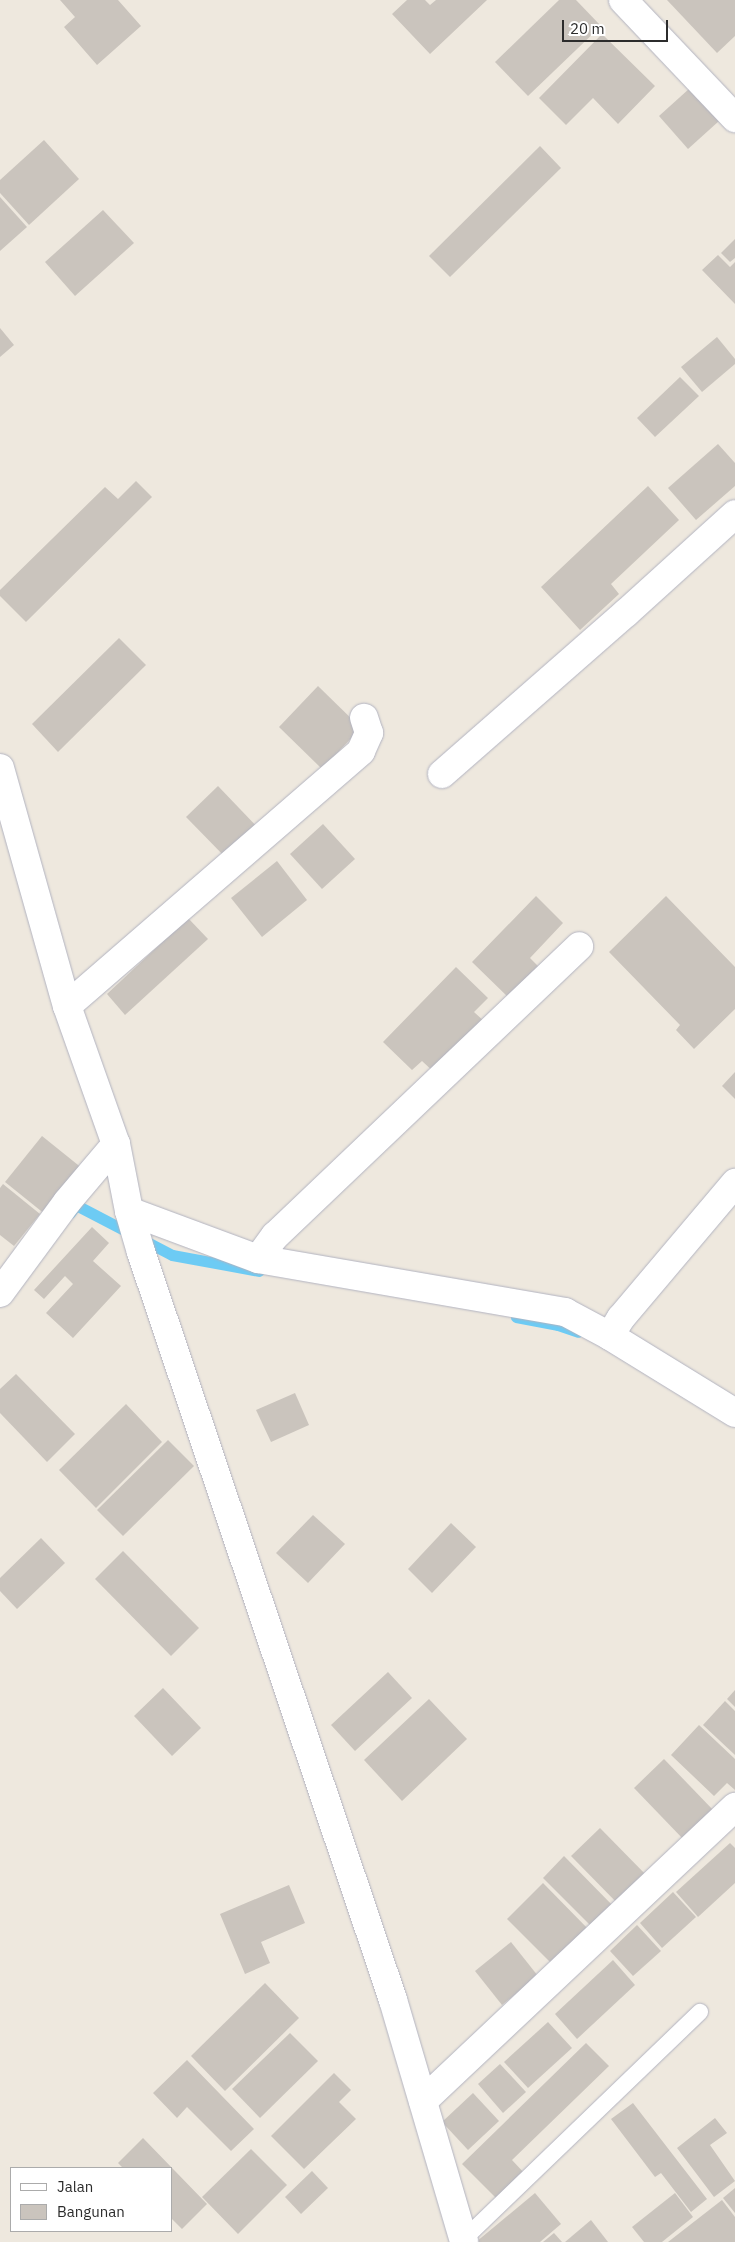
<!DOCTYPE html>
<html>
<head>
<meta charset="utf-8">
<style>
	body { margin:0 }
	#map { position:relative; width:735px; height:2242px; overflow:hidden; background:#eee8de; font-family:"IBM Plex Sans",sans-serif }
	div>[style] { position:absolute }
	.stream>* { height:11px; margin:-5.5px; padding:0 5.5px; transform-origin:5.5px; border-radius:5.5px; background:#6dcbf4 }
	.building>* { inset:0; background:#cac4bd }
	.roads { filter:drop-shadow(0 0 1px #b2b3c0) drop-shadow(0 0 1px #b2b3c0) }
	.lane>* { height:16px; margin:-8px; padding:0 8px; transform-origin:8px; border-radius:8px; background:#fff }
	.street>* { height:28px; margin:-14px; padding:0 14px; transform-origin:14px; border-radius:14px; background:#fff }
	.secondary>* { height:28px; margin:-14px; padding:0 14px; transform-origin:14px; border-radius:14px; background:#fff }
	span { translate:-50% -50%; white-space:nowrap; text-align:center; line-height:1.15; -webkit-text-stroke:4px #fff; paint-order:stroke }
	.legend { position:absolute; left:10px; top:2167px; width:162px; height:65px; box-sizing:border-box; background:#fff; border:1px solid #ababab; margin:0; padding:6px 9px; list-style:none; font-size:15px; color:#2c2c2c }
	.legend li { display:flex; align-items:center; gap:10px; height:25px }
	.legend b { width:25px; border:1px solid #ababab }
	.scale { position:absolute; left:562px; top:20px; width:106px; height:22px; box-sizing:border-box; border:2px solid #2c2c2c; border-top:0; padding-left:6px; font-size:15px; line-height:18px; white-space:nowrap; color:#2c2c2c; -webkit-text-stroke:4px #fff; paint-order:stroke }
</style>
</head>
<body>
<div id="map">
	<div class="stream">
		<div style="left:70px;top:1213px;width:10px;rotate:-53deg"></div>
		<div style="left:76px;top:1205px;width:108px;rotate:27.5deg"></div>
		<div style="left:172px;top:1255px;width:88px;rotate:10.4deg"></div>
		<div style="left:516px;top:1317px;width:43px;rotate:10.8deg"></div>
		<div style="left:558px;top:1325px;width:21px;rotate:19deg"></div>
	</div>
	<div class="building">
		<div style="clip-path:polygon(60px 0,118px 0,141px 26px,97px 65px,64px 27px,75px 17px)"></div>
		<div style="clip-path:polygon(407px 0,425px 0,430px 5px,436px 0,487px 0,430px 54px,392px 14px)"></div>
		<div style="clip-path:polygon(559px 0,576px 0,601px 26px,528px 96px,495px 62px)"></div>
		<div style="clip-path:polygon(667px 0,735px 0,735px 36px,717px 53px)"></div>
		<div style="clip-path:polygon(602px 34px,655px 86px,618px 124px,593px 98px,566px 125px,539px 98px)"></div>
		<div style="clip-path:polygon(690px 88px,719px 121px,688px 149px,659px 116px)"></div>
		<div style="clip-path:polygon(44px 140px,79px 179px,29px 225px,0 193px,0 180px)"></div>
		<div style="clip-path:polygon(540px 146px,561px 168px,450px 277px,429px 256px)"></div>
		<div style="clip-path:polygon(0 197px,27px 227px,0 251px)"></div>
		<div style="clip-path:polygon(103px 210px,134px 243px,75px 296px,45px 262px)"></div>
		<div style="clip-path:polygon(735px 239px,735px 258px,730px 262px,721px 253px)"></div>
		<div style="clip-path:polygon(718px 255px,730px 267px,735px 262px,735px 304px,702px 270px)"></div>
		<div style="clip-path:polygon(0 328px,14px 345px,0 357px)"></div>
		<div style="clip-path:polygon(717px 337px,735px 359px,735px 364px,702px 392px,681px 367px)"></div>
		<div style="clip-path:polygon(680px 377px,699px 396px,655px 437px,637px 418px)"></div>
		<div style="clip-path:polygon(718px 444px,735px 463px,735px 486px,696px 520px,668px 488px)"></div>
		<div style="clip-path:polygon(136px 481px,152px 497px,26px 622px,0 596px,0 590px,105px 487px,118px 499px)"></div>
		<div style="clip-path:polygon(648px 486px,679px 520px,611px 584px,619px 594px,580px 630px,541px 587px)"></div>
		<div style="clip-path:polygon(119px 638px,146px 665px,58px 752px,32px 724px)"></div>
		<div style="clip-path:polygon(318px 686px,361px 728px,322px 769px,279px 727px)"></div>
		<div style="clip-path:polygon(218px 786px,259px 829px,228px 860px,186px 817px)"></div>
		<div style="clip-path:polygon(323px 824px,355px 859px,322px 889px,290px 854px)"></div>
		<div style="clip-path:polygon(277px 861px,307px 900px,262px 937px,231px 898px)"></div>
		<div style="clip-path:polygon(536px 896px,563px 923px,530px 958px,544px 972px,514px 1003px,472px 962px)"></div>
		<div style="clip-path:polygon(666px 896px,735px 967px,735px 1009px,694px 1049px,676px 1030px,680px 1025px,609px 952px)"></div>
		<div style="clip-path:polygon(188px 918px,208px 939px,125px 1015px,107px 994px)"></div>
		<div style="clip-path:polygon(456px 967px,488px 998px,474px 1012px,486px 1023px,436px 1074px,422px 1061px,412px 1070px,383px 1042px)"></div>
		<div style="clip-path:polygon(735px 1072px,735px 1099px,722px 1086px)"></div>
		<div style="clip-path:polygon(42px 1136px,88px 1173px,51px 1219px,5px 1182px)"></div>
		<div style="clip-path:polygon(3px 1184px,40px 1214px,14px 1246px,0 1235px,0 1188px)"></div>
		<div style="clip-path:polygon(92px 1227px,109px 1243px,93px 1261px,121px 1286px,73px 1338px,46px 1313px,73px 1284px,65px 1276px,44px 1299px,34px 1290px)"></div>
		<div style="clip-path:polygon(16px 1374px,75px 1434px,47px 1462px,0 1413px,0 1389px)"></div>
		<div style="clip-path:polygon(295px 1393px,309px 1425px,271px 1442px,256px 1410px)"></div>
		<div style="clip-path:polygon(126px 1404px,162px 1442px,96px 1508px,59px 1470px)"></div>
		<div style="clip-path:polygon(168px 1440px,194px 1466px,123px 1536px,97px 1510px)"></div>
		<div style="clip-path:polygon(313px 1515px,345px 1544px,308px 1583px,276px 1553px)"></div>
		<div style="clip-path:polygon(451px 1523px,476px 1547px,432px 1593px,408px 1569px)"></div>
		<div style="clip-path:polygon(41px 1538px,65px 1563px,17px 1609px,0 1591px,0 1578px)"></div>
		<div style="clip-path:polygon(123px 1551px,199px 1628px,171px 1656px,95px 1579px)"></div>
		<div style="clip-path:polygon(388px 1672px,412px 1698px,355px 1751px,331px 1725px)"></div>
		<div style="clip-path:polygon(163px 1688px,201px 1728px,172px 1756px,134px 1716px)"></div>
		<div style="clip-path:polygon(735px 1690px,735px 1707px,727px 1699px)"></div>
		<div style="clip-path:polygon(429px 1699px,467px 1739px,402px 1801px,364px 1760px)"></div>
		<div style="clip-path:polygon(725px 1701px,735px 1711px,735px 1755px,703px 1725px)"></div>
		<div style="clip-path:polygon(699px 1725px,735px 1759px,735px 1790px,727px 1783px,714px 1796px,671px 1755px)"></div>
		<div style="clip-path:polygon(664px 1759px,715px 1812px,685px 1841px,634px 1788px)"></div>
		<div style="clip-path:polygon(600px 1828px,652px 1881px,624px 1910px,571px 1856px)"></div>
		<div style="clip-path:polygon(730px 1843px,735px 1848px,735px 1883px,698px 1917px,676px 1892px)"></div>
		<div style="clip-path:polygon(564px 1856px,618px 1911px,597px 1932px,543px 1878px)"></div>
		<div style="clip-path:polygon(543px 1883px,593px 1934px,557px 1969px,507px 1919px)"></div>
		<div style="clip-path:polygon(289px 1885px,305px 1923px,261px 1942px,270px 1963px,245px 1974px,220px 1914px)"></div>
		<div style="clip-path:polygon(673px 1892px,696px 1917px,662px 1948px,640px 1923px)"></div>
		<div style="clip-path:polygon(637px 1925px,661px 1951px,633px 1976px,610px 1951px)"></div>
		<div style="clip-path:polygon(511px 1942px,538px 1976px,502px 2005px,475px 1971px)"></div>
		<div style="clip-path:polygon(613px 1960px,635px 1985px,577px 2039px,555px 2014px)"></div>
		<div style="clip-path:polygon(265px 1983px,299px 2018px,225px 2091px,191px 2056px)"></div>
		<div style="clip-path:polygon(548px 2022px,572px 2048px,528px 2088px,504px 2062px)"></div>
		<div style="clip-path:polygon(290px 2033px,318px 2061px,260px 2118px,232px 2089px)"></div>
		<div style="clip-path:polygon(586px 2043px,609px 2066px,512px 2160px,526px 2175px,499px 2201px,462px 2164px)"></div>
		<div style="clip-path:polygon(187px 2060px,254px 2129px,231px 2151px,187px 2107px,177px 2118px,153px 2093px)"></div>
		<div style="clip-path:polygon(500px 2064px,526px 2092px,503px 2113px,478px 2084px)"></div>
		<div style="clip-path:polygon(334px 2073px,351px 2090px,339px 2102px,356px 2119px,304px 2169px,271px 2136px)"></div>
		<div style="clip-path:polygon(473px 2093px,499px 2121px,468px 2150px,442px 2122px)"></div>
		<div style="clip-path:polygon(633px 2103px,707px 2199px,691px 2212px,661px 2173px,655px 2177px,611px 2119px)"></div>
		<div style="clip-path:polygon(715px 2118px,727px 2133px,710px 2145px,735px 2181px,714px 2197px,677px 2148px)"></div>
		<div style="clip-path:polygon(143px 2138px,207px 2204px,182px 2229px,171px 2218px,171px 2168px,123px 2168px,118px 2163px)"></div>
		<div style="clip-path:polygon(251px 2149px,287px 2185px,238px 2234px,202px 2197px)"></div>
		<div style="clip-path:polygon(312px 2171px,328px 2188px,301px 2214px,285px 2197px)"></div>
		<div style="clip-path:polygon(735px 2188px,735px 2213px,723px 2198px)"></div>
		<div style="clip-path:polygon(535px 2193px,561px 2224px,540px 2242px,476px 2242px)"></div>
		<div style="clip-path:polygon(675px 2193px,693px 2217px,662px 2242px,644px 2242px,632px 2227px)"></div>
		<div style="clip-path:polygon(722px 2200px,735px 2217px,735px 2242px,668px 2242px)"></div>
		<div style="clip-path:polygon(591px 2220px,608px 2242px,565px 2242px)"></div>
		<div style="clip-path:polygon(554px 2233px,562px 2242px,543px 2242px)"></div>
	</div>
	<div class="roads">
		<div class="lane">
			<div style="left:463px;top:2240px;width:329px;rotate:-43.9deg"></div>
		</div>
		<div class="street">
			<div style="left:623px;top:0;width:163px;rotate:46.5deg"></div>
			<div style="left:442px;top:774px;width:244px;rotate:-41.2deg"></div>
			<div style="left:626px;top:613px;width:147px;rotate:-42.2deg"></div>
			<div style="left:67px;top:1006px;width:389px;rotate:-40.9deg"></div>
			<div style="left:361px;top:751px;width:20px;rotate:-66deg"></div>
			<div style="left:369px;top:733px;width:16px;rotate:-108deg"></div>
			<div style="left:129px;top:1211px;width:138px;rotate:20.4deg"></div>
			<div style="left:258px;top:1259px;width:29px;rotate:-54deg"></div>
			<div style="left:275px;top:1236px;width:420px;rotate:-43.6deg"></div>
			<div style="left:258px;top:1259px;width:312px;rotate:9.8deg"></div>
			<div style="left:565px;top:1312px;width:51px;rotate:28.1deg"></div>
			<div style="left:610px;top:1336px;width:147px;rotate:31.6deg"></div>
			<div style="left:0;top:1293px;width:113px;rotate:-53.6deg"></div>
			<div style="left:67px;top:1202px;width:76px;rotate:-49.8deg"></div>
			<div style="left:610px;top:1336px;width:21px;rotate:-59deg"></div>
			<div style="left:621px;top:1318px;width:177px;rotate:-49.8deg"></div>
			<div style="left:423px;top:2101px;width:429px;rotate:-43.3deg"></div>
		</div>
		<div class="secondary">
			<div style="left:0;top:768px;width:247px;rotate:74.3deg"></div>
			<div style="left:67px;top:1006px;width:146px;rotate:70.5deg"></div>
			<div style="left:116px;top:1144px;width:68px;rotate:79deg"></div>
			<div style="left:129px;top:1211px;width:43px;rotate:73.7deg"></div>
			<div style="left:141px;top:1252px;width:789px;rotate:71.38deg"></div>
			<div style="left:393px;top:2000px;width:252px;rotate:73.6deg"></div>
		</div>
	</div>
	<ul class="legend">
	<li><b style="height:6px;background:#fff"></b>Jalan</li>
	<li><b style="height:14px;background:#cac4bd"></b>Bangunan</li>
	</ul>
	<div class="scale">20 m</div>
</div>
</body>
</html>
